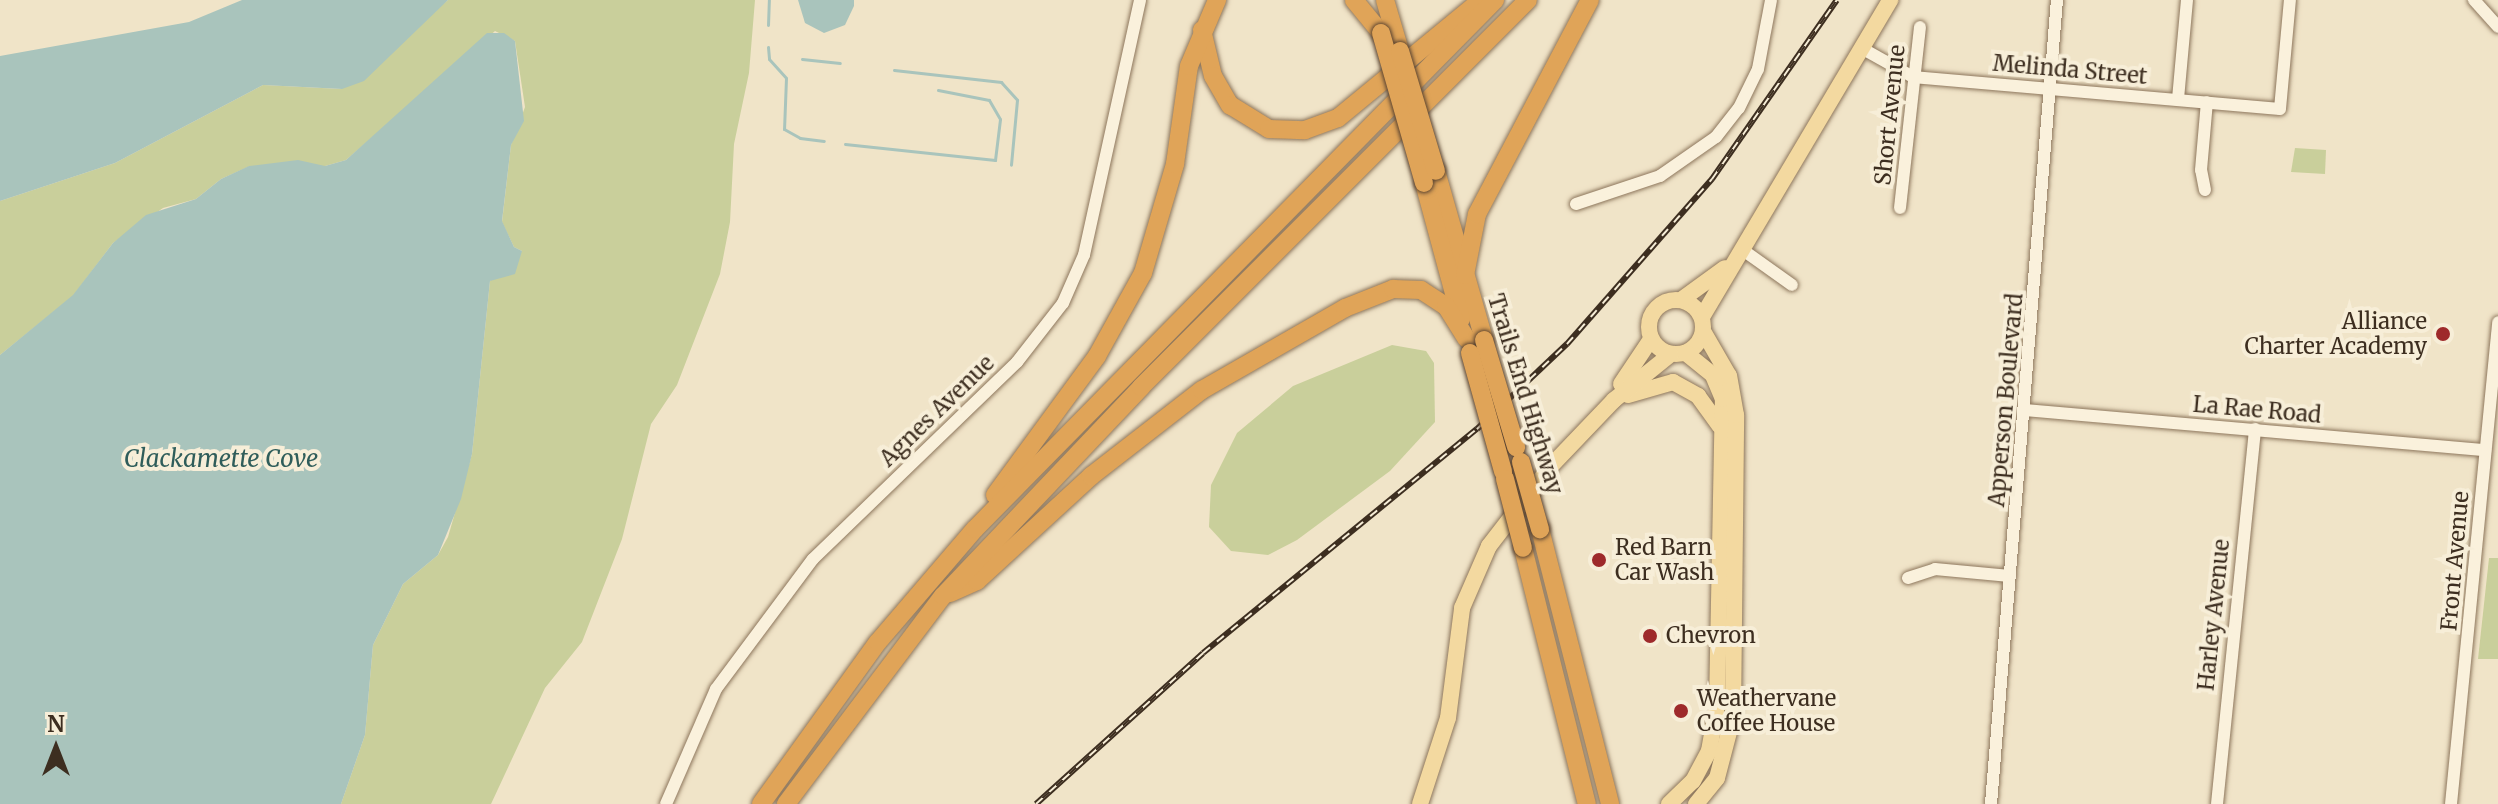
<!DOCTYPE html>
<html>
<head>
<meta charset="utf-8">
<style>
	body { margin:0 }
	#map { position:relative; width:2498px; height:804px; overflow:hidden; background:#f0e4c8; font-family:Merriweather,serif }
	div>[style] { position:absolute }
	.green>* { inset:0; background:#c9cf9b }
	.water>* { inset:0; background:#a9c4bc }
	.stream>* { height:3px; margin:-1.5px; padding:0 1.5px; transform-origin:1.5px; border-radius:1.5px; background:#a9c4bc }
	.roads { filter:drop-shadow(0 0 2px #8d765c) drop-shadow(0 0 2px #8d765c) }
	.minor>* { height:12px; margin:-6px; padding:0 6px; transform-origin:6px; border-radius:6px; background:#faf1dc }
	.major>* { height:16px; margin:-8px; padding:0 8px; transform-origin:8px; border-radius:8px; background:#f3d9a0 }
	.major>.ring { margin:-8px; padding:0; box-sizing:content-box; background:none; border:16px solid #f3d9a0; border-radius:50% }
	.highway>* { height:18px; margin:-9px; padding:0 9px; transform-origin:9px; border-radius:9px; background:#e0a458 }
	.rail>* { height:6px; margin-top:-3px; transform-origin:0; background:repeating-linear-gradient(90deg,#f7eed8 0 9px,#3d2e20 0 18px); box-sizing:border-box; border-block:2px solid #3d2e20 }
	.bridges { filter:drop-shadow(0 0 2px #5b4430) drop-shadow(0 0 2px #5b4430) }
	.highway-bridge>* { height:18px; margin:-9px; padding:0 9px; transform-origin:9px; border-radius:9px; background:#e0a458 }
	.dots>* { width:22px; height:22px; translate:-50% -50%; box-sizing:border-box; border:4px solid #f7eed8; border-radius:50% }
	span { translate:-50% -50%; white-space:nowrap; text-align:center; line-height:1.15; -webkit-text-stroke:8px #f7eed8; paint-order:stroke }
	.street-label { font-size:22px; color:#3d2e20 }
	.poi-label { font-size:22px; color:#3d2e20 }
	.right { translate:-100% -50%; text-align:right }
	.left { translate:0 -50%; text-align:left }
	.water-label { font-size:24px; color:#2f5d5a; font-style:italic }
	.north { position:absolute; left:16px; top:708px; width:80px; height:80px; -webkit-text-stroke:6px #f7eed8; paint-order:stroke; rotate:0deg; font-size:22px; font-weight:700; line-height:32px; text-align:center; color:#3d2e20 }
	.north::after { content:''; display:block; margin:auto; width:28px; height:36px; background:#3d2e20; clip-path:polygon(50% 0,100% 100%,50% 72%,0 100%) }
</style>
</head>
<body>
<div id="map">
	<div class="green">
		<div style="clip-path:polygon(448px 0,755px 0,749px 73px,734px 144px,730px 222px,720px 274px,677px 385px,651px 424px,622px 539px,582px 642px,545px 688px,491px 804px,341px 804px,365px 735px,373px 645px,403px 584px,438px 555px,448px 537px,472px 454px,490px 281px,522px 251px,514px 247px,502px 222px,511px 145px,525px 107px,515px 41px,495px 31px,346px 160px,325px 166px,250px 166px,221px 179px,196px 199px,163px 208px,113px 243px,73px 296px,0 355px,0 201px,115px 163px,263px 85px,341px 89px)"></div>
		<div style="clip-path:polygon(2295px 148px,2326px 150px,2325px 174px,2291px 172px)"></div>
		<div style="clip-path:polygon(1392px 345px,1426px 351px,1434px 363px,1435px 422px,1390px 471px,1297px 540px,1268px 555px,1231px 551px,1209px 527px,1211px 485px,1237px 433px,1293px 386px)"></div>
		<div style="clip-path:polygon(2489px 558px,2498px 558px,2498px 659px,2478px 659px)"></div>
	</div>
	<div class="water">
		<div style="clip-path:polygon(242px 0,448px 0,364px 81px,342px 89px,263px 85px,115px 163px,0 201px,0 56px,189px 22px)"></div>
		<div style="clip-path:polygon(798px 0,854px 0,854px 6px,845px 25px,824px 33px,805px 23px)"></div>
		<div style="clip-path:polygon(487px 33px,504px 33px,515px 41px,524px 121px,511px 145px,502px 221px,514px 247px,522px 251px,515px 274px,490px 281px,472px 454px,461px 499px,438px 555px,403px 584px,373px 645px,365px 735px,341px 804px,0 804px,0 355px,73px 295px,113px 243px,146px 215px,196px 199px,221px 179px,249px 166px,298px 160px,325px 166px,346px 160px)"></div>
	</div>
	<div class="stream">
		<div style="left:768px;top:25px;width:25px;rotate:-88deg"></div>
		<div style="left:768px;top:47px;width:12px;rotate:85deg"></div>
		<div style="left:769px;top:59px;width:25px;rotate:48deg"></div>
		<div style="left:786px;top:78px;width:51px;rotate:92.2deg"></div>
		<div style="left:784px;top:129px;width:18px;rotate:29deg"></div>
		<div style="left:800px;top:138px;width:24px;rotate:7deg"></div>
		<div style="left:802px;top:59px;width:38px;rotate:6deg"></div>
		<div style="left:894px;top:70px;width:108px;rotate:6.4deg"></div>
		<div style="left:1001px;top:82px;width:24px;rotate:48deg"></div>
		<div style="left:1017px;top:100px;width:65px;rotate:95.3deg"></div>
		<div style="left:845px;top:144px;width:151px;rotate:6.1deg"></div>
		<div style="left:995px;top:160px;width:41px;rotate:-83deg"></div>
		<div style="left:1000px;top:119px;width:22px;rotate:-120deg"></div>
		<div style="left:989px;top:100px;width:52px;rotate:-168.9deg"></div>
	</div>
	<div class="roads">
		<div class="minor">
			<div style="left:2474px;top:0;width:36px;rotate:48deg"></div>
			<div style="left:1863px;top:49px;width:57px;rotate:29.2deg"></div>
			<div style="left:1913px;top:77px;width:368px;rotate:5deg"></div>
			<div style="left:2280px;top:109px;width:109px;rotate:-84.8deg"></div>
			<div style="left:2178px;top:99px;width:99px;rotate:-84.8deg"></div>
			<div style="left:2205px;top:190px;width:20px;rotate:-101deg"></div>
			<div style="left:2201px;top:170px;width:68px;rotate:-85deg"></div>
			<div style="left:1576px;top:204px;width:89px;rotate:-18.4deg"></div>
			<div style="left:1660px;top:176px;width:68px;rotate:-34.9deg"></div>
			<div style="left:1716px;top:137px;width:37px;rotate:-52deg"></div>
			<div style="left:1739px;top:108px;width:43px;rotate:-64deg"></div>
			<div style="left:1758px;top:69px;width:70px;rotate:-79.3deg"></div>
			<div style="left:1900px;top:208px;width:182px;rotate:-83.7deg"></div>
			<div style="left:1743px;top:250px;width:60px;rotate:35.5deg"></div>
			<div style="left:2025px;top:410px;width:462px;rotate:5deg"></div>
			<div style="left:1908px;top:578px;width:28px;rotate:-18deg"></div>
			<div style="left:1935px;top:569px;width:75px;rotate:5.3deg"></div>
			<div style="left:666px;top:804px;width:125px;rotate:-66.5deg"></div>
			<div style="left:716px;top:689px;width:162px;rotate:-53.3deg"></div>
			<div style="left:813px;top:559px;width:284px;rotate:-44deg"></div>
			<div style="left:1017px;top:362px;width:75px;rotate:-52.1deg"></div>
			<div style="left:1063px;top:303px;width:52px;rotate:-66.4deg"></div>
			<div style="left:1084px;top:255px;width:261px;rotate:-77.6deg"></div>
			<div style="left:1991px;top:804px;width:807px;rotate:-85.31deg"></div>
			<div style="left:2217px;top:804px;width:377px;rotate:-84.2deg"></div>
			<div style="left:2451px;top:804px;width:484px;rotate:-84.4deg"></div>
		</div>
		<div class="major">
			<div class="ring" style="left:1649px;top:300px;width:38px;height:38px"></div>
			<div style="left:1681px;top:300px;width:54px;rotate:-36deg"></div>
			<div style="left:1702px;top:317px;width:369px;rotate:-59.3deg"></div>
			<div style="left:1621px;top:384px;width:54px;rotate:-56.3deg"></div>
			<div style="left:1628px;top:395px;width:47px;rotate:-16.1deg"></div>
			<div style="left:1673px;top:382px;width:29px;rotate:29deg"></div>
			<div style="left:1698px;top:396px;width:37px;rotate:54deg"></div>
			<div style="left:1420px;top:804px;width:90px;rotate:-72deg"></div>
			<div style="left:1448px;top:718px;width:111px;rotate:-82.7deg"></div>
			<div style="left:1462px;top:608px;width:68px;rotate:-66.5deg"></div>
			<div style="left:1489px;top:546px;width:100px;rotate:-52.3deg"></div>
			<div style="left:1550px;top:467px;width:93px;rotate:-46.3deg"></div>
			<div style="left:1614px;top:400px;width:73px;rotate:-38.9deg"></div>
			<div style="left:1669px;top:804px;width:33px;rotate:-44deg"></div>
			<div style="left:1693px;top:781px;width:34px;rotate:-62deg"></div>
			<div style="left:1709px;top:751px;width:46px;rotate:-79.9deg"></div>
			<div style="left:1717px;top:706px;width:307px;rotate:-88.9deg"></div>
			<div style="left:1723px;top:399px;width:26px;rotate:-113deg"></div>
			<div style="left:1713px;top:375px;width:35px;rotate:-141deg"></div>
			<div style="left:1696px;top:804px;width:33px;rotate:-51deg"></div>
			<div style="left:1717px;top:778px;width:63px;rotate:-75.3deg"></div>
			<div style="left:1733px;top:717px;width:302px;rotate:-89.4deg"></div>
			<div style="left:1736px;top:415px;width:40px;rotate:-100deg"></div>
			<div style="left:1729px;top:376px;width:52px;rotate:-120deg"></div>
		</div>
		<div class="highway">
			<div style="left:1354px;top:0;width:43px;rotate:50.7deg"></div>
			<div style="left:1385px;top:0;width:53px;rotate:73.6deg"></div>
			<div style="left:1202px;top:30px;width:47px;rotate:76.6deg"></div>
			<div style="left:1213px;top:76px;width:34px;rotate:60deg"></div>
			<div style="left:1230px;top:105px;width:46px;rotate:31.6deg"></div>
			<div style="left:1269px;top:129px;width:36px;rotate:2deg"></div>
			<div style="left:1305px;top:130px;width:35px;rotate:-20deg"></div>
			<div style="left:1338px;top:118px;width:185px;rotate:-39.5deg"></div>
			<div style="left:1436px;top:171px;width:176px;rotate:74.1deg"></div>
			<div style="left:1424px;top:183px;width:141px;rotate:74.8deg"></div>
			<div style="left:1465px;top:275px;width:62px;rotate:-78.9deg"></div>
			<div style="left:1477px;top:214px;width:242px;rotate:-62.2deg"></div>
			<div style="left:995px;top:495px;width:172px;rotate:-53.7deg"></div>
			<div style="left:1097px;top:356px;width:95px;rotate:-61deg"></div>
			<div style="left:1143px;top:273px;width:114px;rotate:-73.6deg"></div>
			<div style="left:1175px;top:164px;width:99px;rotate:-81.9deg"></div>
			<div style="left:1189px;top:66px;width:72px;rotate:-67deg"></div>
			<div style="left:1540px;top:529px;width:284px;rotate:75.7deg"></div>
			<div style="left:1523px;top:548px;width:264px;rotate:76deg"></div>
			<div style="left:950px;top:593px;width:30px;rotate:-24deg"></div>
			<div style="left:977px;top:581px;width:155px;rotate:-42.6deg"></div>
			<div style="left:1091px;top:476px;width:140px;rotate:-37.8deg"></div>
			<div style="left:1202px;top:390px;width:165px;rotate:-29.8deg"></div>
			<div style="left:1345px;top:308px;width:52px;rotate:-21.6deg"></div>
			<div style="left:1393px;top:289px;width:28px;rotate:2deg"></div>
			<div style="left:1421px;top:290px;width:30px;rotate:33deg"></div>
			<div style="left:1446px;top:306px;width:39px;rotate:58deg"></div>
			<div style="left:761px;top:804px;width:200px;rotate:-54.2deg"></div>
			<div style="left:878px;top:642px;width:149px;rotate:-49.4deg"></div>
			<div style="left:975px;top:529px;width:742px;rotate:-45.49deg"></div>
			<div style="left:786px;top:804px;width:261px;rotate:-53deg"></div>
			<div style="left:943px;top:596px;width:288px;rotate:-46.5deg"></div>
			<div style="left:1141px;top:387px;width:547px;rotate:-45deg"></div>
		</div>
	</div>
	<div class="rail">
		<div style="left:1036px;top:804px;width:225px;rotate:-42.1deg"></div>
		<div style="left:1203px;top:653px;width:354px;rotate:-39.3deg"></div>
		<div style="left:1477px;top:429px;width:124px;rotate:-43.4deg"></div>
		<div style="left:1567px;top:344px;width:220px;rotate:-48.7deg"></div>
		<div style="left:1712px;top:179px;width:218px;rotate:-55.1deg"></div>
	</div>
	<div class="bridges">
		<div class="highway-bridge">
			<div style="left:1381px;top:33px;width:156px;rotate:74deg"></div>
			<div style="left:1400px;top:51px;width:125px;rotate:73.3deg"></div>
			<div style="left:1484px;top:340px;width:112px;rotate:73.3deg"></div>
			<div style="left:1470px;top:353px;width:123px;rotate:74.4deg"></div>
			<div style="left:1521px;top:462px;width:70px;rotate:74.2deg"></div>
			<div style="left:1505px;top:479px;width:71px;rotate:75.4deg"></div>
		</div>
	</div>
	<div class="dots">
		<div style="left:2443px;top:334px;background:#9e2a2b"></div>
		<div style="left:1599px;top:560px;background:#9e2a2b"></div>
		<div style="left:1650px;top:636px;background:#9e2a2b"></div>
		<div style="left:1681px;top:711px;background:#9e2a2b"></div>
	</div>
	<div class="street-label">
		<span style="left:2070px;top:70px;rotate:5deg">Melinda Street</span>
		<span style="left:1890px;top:115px;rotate:-84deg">Short Avenue</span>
		<span style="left:1525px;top:394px;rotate:73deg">Trails End Highway</span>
		<span style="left:2006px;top:400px;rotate:-85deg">Apperson Boulevard</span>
		<span style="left:2257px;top:410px;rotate:5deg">La Rae Road</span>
		<span style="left:937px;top:411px;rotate:-44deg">Agnes Avenue</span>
		<span style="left:2455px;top:561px;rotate:-85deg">Front Avenue</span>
		<span style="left:2214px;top:615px;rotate:-84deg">Harley Avenue</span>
	</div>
	<div class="poi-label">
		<span class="right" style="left:2427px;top:334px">Alliance<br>Charter Academy</span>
		<span class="left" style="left:1615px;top:560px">Red Barn<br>Car Wash</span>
		<span class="left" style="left:1666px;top:636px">Chevron</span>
		<span class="left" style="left:1697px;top:711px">Weathervane<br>Coffee House</span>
	</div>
	<div class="water-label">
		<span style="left:221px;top:459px">Clackamette Cove</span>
	</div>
	<div class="north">N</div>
</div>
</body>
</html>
